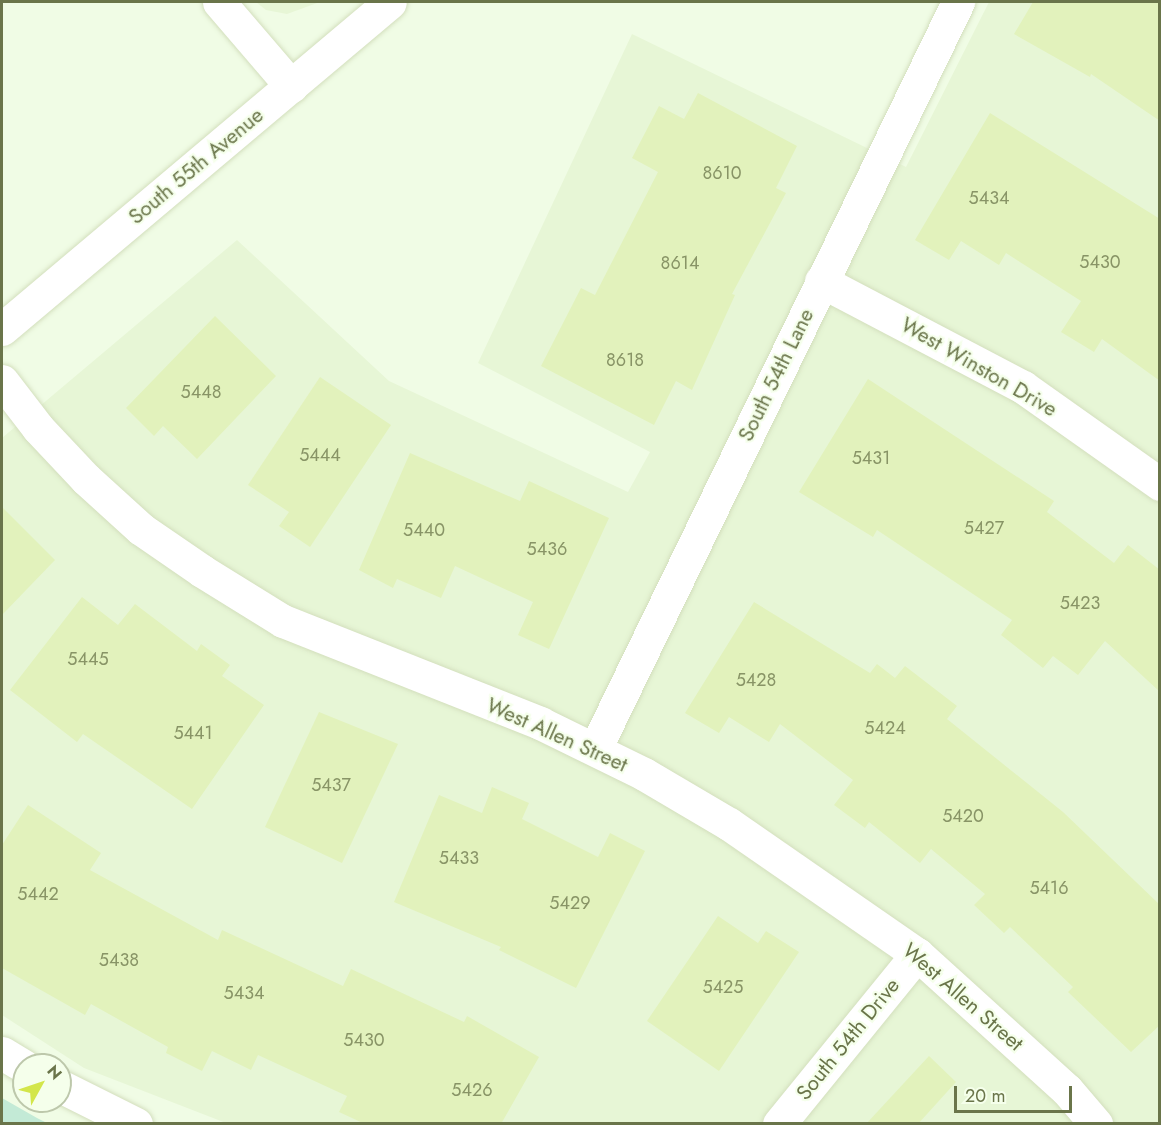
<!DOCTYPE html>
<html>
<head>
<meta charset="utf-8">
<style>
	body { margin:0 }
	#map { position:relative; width:1161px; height:1125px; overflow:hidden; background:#f0fce5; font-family:Jost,sans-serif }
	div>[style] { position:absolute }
	.residential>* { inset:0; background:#e7f6d6 }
	.green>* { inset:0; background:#c3ead6 }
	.building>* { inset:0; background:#e2f2bc }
	.roads { filter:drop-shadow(0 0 2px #d3dfbd) drop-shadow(0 0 2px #d3dfbd) }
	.minor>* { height:33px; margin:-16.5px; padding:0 16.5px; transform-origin:16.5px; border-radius:16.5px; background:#fff }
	span { translate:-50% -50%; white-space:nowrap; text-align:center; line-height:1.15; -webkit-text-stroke:4.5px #f5ffeb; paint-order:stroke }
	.number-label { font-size:18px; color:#889466 }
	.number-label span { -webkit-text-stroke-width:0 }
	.street-label { font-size:21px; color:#6a754a }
	.frame { position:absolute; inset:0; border:3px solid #6a754a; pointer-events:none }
	.north { position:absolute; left:12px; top:1053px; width:60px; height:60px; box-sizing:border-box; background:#f5ffeb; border:2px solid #bdc8ab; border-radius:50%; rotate:50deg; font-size:16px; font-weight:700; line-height:24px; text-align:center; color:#6a754a }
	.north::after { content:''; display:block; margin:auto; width:21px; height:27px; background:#d3e64a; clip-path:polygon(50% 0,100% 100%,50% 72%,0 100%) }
	.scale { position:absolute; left:954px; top:1086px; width:118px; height:27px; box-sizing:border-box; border:3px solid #6a754a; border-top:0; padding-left:8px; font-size:18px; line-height:21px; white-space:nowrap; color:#6a754a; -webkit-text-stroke:4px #f5ffeb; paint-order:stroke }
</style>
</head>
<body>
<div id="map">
	<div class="residential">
		<div style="clip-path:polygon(256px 2px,320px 2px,287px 14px,266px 10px)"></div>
		<div style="clip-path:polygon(989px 2px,1159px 2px,1159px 1123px,226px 1123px,84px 1068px,2px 1015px,2px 438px,237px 240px,389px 381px,628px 492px,650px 452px,478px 363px,632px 34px,906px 167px)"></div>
	</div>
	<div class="green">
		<div style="clip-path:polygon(2px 1098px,37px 1118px,47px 1123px,2px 1123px)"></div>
	</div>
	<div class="building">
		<div style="clip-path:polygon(1033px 2px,1160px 2px,1160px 121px,1091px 74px,1090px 77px,1014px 34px)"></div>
		<div style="clip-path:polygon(698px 93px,797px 146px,776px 188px,786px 193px,732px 294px,735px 295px,692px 390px,676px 381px,654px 425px,541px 366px,581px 288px,595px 295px,658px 172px,632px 158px,659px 106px,684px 119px)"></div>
		<div style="clip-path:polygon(990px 113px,1160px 219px,1160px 381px,1102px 339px,1094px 352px,1061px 332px,1081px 301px,1006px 253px,999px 265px,961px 241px,949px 260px,915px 240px)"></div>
		<div style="clip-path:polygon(215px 316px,276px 376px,197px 459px,163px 426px,154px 436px,126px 408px)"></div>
		<div style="clip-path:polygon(320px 377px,391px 425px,310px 547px,279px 526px,289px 512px,248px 485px)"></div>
		<div style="clip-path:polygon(868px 379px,1054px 501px,1047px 512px,1114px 563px,1128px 545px,1160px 570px,1160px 692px,1105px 641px,1078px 675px,1053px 656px,1043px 668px,1001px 635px,1012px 620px,877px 530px,873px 537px,799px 492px)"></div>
		<div style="clip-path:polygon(410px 453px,520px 501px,529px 481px,609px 518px,549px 649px,518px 635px,533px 602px,455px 566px,441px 598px,397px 579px,393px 588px,359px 570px)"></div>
		<div style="clip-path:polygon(2px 507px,55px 560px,2px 615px)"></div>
		<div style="clip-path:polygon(82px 597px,118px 625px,135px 604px,197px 651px,201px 644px,230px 665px,222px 676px,264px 705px,192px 809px,83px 734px,77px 742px,10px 690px)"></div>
		<div style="clip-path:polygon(754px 602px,870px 673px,877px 664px,895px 678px,905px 666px,957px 706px,947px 719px,1063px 812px,1160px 905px,1160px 1025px,1131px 1052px,1068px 992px,1073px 987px,1010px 927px,1004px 933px,974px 905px,985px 894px,931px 849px,920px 863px,869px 822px,865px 828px,834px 805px,853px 780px,780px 724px,769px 742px,729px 717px,719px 733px,685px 713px)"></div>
		<div style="clip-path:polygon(319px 712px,398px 744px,342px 863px,265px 827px)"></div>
		<div style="clip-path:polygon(492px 787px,529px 803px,522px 819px,598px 857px,610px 833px,645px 851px,576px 988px,499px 950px,501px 947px,394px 902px,439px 795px,482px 813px)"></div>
		<div style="clip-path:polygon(28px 805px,101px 853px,90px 870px,218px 940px,222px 930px,343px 986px,351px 969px,464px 1022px,467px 1016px,539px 1057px,501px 1124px,365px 1124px,339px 1112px,347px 1096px,258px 1055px,251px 1070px,212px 1051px,202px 1071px,166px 1053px,168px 1047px,91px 1004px,85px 1015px,2px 968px,2px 845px)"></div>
		<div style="clip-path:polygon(718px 916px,758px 943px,766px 931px,799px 952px,719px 1071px,647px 1021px)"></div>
		<div style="clip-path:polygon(929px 1056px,956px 1082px,918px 1124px,866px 1124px)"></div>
	</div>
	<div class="roads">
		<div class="minor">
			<div style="left:219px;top:2px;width:111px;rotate:49.4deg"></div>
			<div style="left:821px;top:281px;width:228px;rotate:27.7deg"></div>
			<div style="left:1023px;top:387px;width:168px;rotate:35.3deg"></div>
			<div style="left:2px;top:329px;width:507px;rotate:-40.12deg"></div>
			<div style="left:2px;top:381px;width:59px;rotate:52.5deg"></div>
			<div style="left:38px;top:428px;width:70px;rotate:46.7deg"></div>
			<div style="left:86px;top:479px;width:74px;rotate:42.3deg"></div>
			<div style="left:141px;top:529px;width:74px;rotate:34.5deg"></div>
			<div style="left:202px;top:571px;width:95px;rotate:31.7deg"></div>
			<div style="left:283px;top:621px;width:277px;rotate:21.6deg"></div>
			<div style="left:540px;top:723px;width:116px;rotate:26.1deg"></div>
			<div style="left:644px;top:774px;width:99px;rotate:30.5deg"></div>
			<div style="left:729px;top:824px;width:229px;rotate:34.7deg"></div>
			<div style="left:917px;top:954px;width:202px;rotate:42.2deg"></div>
			<div style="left:1067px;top:1090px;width:45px;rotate:49.5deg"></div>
			<div style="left:595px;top:749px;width:831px;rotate:-64.08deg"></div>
			<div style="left:2px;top:1053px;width:26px;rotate:31deg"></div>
			<div style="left:60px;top:1086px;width:85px;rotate:26.6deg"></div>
			<div style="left:779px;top:1124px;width:219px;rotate:-50.9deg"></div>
		</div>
	</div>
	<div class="number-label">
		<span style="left:722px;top:173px">8610</span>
		<span style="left:989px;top:198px">5434</span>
		<span style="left:1100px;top:262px">5430</span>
		<span style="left:680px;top:263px">8614</span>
		<span style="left:625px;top:360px">8618</span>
		<span style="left:201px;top:392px">5448</span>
		<span style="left:320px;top:455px">5444</span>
		<span style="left:871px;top:458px">5431</span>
		<span style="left:984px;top:528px">5427</span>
		<span style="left:424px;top:530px">5440</span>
		<span style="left:547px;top:549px">5436</span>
		<span style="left:1080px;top:603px">5423</span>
		<span style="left:88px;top:659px">5445</span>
		<span style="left:756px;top:680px">5428</span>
		<span style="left:885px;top:728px">5424</span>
		<span style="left:193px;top:733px">5441</span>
		<span style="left:331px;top:785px">5437</span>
		<span style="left:963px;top:816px">5420</span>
		<span style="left:459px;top:858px">5433</span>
		<span style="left:1049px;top:888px">5416</span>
		<span style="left:38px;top:894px">5442</span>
		<span style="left:570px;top:903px">5429</span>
		<span style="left:119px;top:960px">5438</span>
		<span style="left:723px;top:987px">5425</span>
		<span style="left:244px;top:993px">5434</span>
		<span style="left:364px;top:1040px">5430</span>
		<span style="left:472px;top:1090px">5426</span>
	</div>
	<div class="street-label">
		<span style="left:196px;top:166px;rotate:-40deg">South 55th Avenue</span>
		<span style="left:979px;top:367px;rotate:30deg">West Winston Drive</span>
		<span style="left:776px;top:375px;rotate:-64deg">South 54th Lane</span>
		<span style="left:557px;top:735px;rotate:24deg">West Allen Street</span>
		<span style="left:963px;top:997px;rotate:41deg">West Allen Street</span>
		<span style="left:848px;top:1039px;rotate:-51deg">South 54th Drive</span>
	</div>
	<div class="frame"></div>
	<div class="north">N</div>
	<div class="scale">20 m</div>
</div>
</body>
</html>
